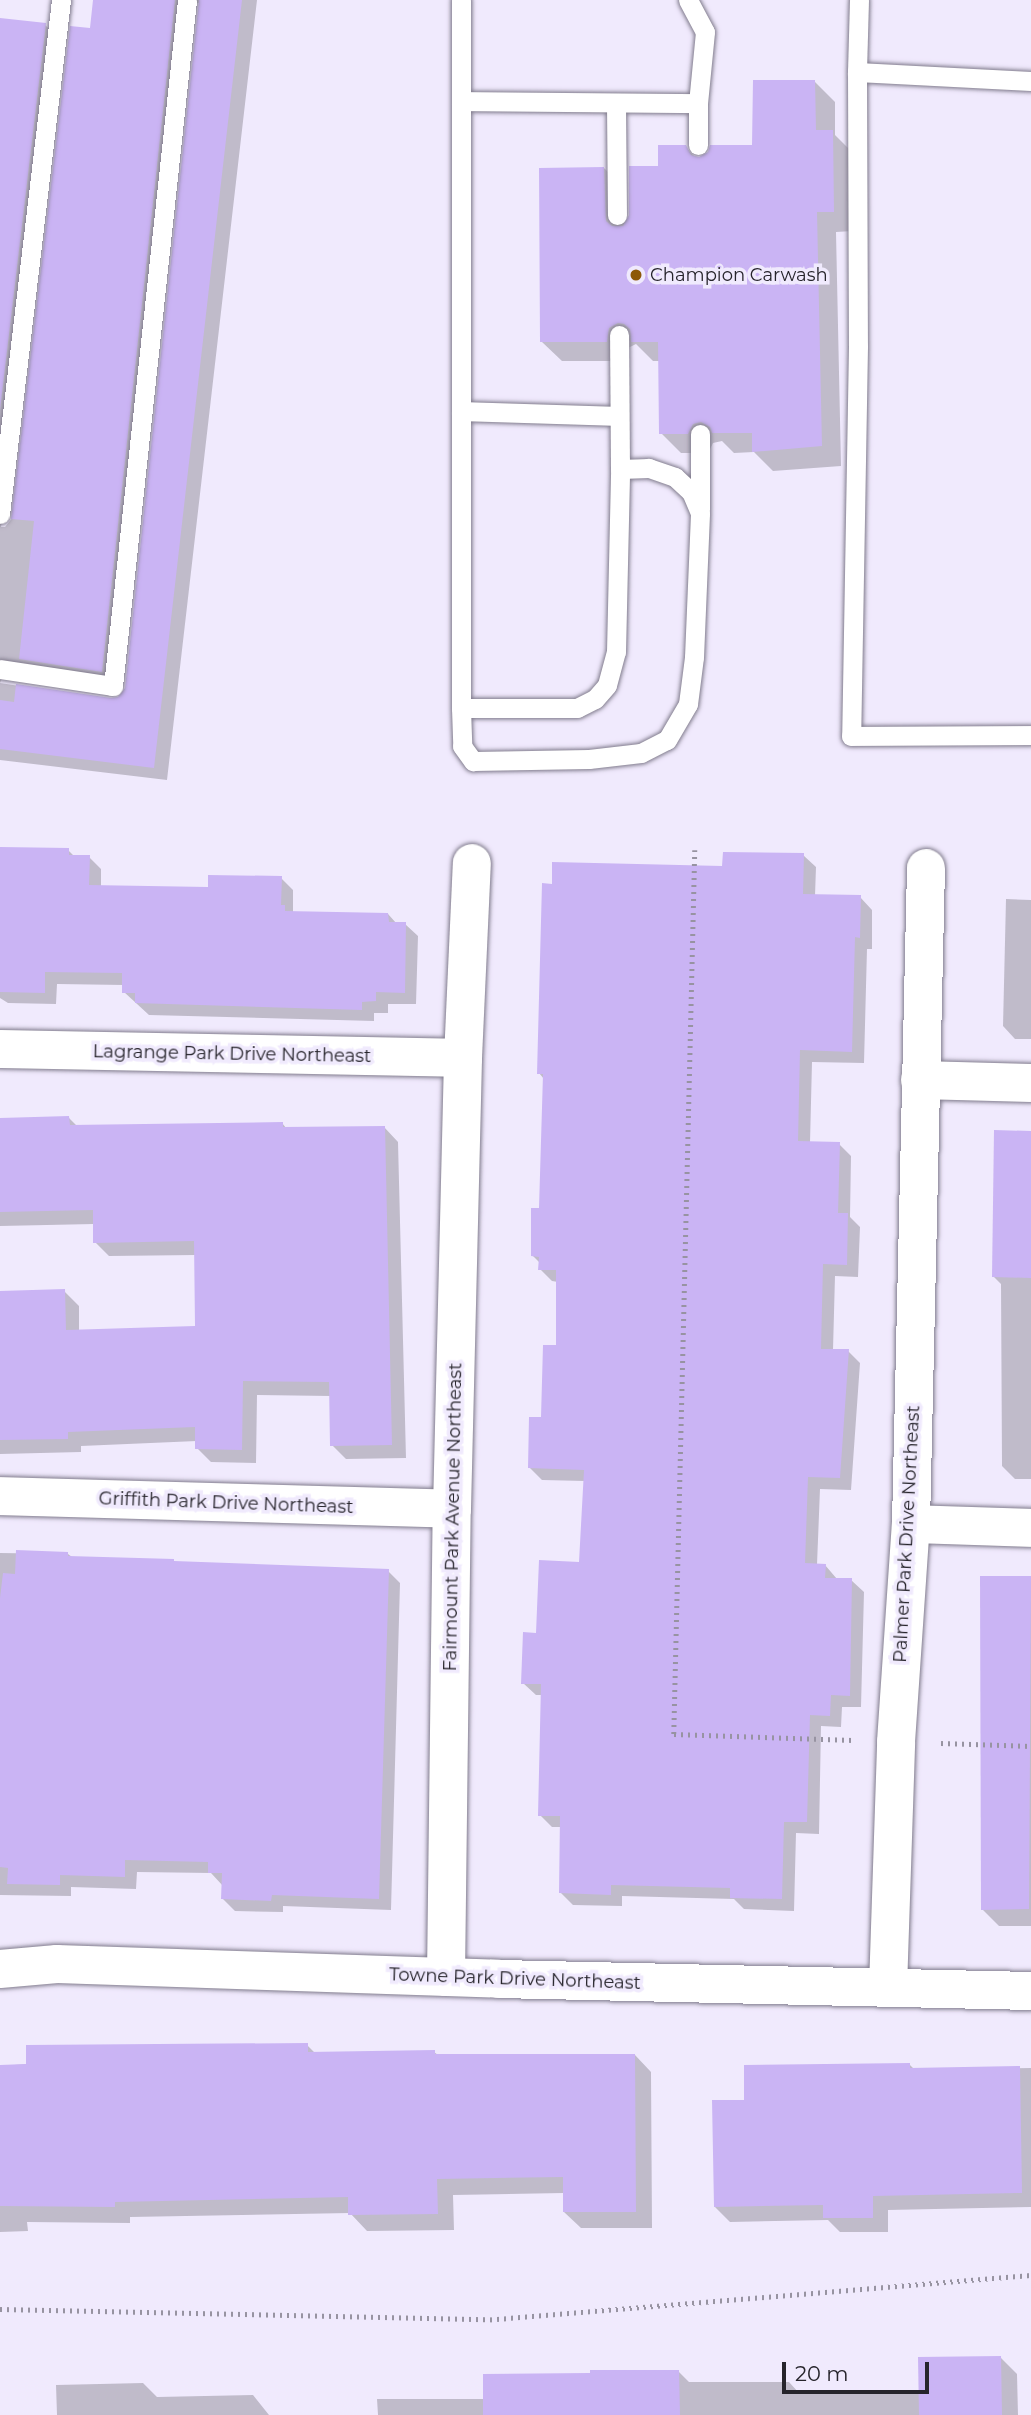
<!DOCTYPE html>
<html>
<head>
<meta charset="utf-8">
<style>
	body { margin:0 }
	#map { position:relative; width:1031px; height:2415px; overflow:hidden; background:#f0eafd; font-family:Montserrat,sans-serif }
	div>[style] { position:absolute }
	.shadow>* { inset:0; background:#0003 }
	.building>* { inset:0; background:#cab4f4 }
	.path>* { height:4.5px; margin-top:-2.25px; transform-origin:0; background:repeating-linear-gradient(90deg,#9793a1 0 2px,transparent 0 7px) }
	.roads { filter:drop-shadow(0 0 2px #817c8d) drop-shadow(0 0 2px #817c8d) }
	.lane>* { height:19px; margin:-9.5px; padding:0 9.5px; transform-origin:9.5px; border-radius:9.5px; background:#fff }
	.street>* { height:38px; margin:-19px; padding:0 19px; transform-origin:19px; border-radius:19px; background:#fff }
	.dots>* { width:19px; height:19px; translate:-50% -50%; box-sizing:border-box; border:4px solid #f0eafd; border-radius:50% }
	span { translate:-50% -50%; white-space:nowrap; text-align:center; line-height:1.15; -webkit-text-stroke:7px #f0eafd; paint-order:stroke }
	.poi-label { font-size:18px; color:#26242b }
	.left { translate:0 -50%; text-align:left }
	.street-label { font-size:18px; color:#26242b }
	.scale { position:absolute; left:782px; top:2362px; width:147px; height:32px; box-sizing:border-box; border:4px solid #26242b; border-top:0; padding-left:9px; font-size:21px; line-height:24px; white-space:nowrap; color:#26242b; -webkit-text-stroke:5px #f0eafd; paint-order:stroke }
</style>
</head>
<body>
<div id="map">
	<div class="shadow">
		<div style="clip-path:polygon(evenodd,95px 0,257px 0,167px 780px,0 760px,0 20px,45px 25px,59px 38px,1px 527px,5px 527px,14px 516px,95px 0,200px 2px,127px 689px,119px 699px,111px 700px,0 683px,4px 674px,115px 685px,191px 6px,200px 2px)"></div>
		<div style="clip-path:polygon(815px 82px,835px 102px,835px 135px,852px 152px,853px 231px,836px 232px,841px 466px,773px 471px,754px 452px,734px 453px,722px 441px,713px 443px,708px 453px,681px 453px,661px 433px,660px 361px,653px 361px,636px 344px,628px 348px,626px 361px,562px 361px,542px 342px,604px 168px,624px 188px,625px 225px,659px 167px,685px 147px,697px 159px,754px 147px)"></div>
		<div style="clip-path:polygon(0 849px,68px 850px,75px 857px,89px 857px,101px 869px,101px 887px,210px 889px,281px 878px,293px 890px,293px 913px,388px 914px,397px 924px,405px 924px,418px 936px,416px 1004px,388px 1004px,388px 1013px,374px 1013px,374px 1021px,149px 1015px,124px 992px,124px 985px,57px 984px,56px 1004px,8px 1003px,0 998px)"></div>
		<div style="clip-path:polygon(803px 855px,816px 867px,815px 896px,860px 897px,872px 910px,872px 949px,867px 949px,864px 1063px,812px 1062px,810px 1143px,839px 1144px,851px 1156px,850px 1217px,860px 1227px,858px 1277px,835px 1276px,833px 1350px,848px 1351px,860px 1363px,851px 1490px,820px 1489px,817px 1565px,825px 1565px,837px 1579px,851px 1580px,864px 1592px,861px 1707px,842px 1707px,841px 1727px,821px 1726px,819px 1834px,796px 1833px,794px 1911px,744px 1909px,734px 1899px,622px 1896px,622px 1906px,573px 1905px,561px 1893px,562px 1827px,552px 1827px,540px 1815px,542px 1695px,536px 1695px,523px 1683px,538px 1635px,581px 1563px,585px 1481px,542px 1480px,529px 1467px,543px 1419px,557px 1347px,558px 1282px,552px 1281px,540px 1269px,540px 1263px,532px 1255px,541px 1210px,544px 1079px,539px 1073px,724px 868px)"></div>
		<div style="clip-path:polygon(1006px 899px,1031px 900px,1031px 1039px,1015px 1039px,1003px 1026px)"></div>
		<div style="clip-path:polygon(69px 1118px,78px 1127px,282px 1123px,287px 1129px,384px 1127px,398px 1142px,406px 1458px,346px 1459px,332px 1445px,331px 1396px,257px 1395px,256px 1463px,211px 1462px,197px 1448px,197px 1441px,81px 1446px,81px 1452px,0 1454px,0 1292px,64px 1291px,79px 1306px,79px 1332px,197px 1327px,196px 1255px,109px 1256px,95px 1242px,94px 1224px,0 1226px,0 1119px)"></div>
		<div style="clip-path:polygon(1031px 1133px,1031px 1479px,1015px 1479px,1002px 1466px,1001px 1284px,994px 1277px)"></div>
		<div style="clip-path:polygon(0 1553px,68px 1554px,72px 1557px,176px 1563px,388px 1571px,400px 1583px,391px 1910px,283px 1906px,283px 1912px,235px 1911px,222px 1898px,223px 1886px,211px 1873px,137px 1872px,136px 1889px,71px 1887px,71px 1896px,0 1895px)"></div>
		<div style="clip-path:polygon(981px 1578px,1031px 1578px,1031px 1926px,999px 1926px,983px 1910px)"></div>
		<div style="clip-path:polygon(307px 2045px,316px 2054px,434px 2052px,438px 2055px,635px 2055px,651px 2072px,652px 2228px,581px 2228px,564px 2212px,564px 2193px,453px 2195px,454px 2230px,367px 2231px,350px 2213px,130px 2217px,130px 2223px,27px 2222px,28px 2231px,0 2232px,0 2066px)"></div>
		<div style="clip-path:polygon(909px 2064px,915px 2070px,1031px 2068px,1031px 2207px,888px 2210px,888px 2232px,840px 2232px,828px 2220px,730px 2222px,715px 2207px,746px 2101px)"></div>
		<div style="clip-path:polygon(1001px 2358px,1017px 2374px,1018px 2415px,378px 2415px,377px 2399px,485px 2399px,678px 2371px,689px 2382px,789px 2382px,799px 2393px,921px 2391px)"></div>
		<div style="clip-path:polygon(143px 2383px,157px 2397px,253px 2395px,269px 2415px,57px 2415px,56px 2385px)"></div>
	</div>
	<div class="building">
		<div style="clip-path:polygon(93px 0,175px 0,102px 672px,19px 659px,34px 521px,11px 519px,70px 26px,90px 28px)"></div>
		<div style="clip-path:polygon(199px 0,242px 0,154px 768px,0 749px,0 700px,14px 702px,16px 684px,111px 698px,118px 697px,125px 688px)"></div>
		<div style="clip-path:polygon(0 18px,46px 23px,0 410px)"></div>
		<div style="clip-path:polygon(753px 80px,815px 80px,816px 130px,833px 130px,834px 212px,817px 212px,822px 446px,752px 452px,752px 433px,712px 433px,710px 427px,701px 422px,693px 424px,688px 434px,659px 434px,658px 342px,631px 342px,630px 329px,624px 324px,618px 323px,609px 328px,607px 342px,540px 342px,539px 168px,604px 167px,606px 221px,612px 226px,623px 226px,629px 215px,629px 166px,658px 166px,658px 145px,686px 145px,691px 155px,699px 157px,708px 152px,710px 145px,752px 145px)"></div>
		<div style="clip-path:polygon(0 847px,69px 848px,69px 855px,90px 855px,89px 885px,208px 887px,208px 875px,282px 876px,281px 905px,285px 905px,285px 911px,388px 913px,389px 922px,406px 922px,405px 993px,376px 992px,376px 1001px,362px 1002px,362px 1010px,135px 1003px,135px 993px,122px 993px,122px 973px,45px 972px,45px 993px,0 992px)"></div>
		<div style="clip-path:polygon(723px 852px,804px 853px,803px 894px,861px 895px,860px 938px,855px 937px,852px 1052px,800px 1050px,798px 1141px,840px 1142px,838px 1213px,848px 1213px,847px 1265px,823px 1264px,821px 1349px,849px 1349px,840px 1478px,808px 1477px,805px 1563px,826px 1564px,825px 1578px,852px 1578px,850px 1696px,831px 1695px,830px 1716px,810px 1715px,807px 1822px,784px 1822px,782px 1899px,730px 1898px,730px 1888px,611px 1885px,611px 1895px,559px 1893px,560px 1816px,538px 1816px,541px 1684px,521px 1684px,523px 1632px,536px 1633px,539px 1560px,579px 1562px,584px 1470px,528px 1468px,529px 1417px,541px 1417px,543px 1345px,556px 1345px,556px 1270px,538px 1270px,539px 1257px,531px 1256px,531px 1208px,539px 1208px,543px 1074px,537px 1074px,542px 883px,552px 884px,552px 862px,722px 866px)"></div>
		<div style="clip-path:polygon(69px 1116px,70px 1125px,283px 1122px,283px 1127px,385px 1126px,392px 1445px,330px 1446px,329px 1382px,243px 1381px,242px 1450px,195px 1449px,195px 1427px,68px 1432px,68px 1439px,0 1440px,0 1291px,65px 1289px,66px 1330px,195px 1326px,194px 1241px,93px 1243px,93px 1210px,0 1212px,0 1118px)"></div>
		<div style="clip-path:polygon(994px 1130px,1031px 1131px,1031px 1278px,992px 1277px)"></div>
		<div style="clip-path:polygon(16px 1550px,68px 1552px,68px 1556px,174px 1559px,174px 1561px,389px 1569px,379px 1899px,272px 1895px,271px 1901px,221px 1899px,222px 1873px,208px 1873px,208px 1862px,125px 1860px,125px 1877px,60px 1875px,60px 1885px,7px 1884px,8px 1868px,0 1867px,0 1598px,3px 1573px,15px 1574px)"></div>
		<div style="clip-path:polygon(980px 1576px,1031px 1576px,1029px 1909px,981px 1910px)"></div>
		<div style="clip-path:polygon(308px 2043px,308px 2052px,435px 2050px,435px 2054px,635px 2054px,636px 2212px,563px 2212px,563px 2177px,437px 2179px,438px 2214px,348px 2215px,348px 2197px,115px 2202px,115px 2207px,0 2206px,0 2065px,26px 2064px,26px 2045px)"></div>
		<div style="clip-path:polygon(910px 2063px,910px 2068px,1020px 2066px,1022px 2193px,873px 2196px,873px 2218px,823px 2218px,823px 2205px,714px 2207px,712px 2100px,744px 2100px,744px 2065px)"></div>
		<div style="clip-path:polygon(1001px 2356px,1002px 2415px,919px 2415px,918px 2357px)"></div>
		<div style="clip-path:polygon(590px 2370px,679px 2370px,680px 2415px,483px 2415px,483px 2374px,590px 2373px)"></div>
	</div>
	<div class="path">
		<div style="left:695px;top:850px;width:884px;rotate:91.36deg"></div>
		<div style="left:674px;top:1734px;width:179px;rotate:1.9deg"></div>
		<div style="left:941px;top:1743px;width:90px;rotate:1.9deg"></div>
		<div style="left:0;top:2309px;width:497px;rotate:1.2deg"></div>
		<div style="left:497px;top:2319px;width:536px;rotate:-4.71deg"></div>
	</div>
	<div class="roads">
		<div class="lane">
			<div style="left:461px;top:0;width:708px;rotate:90deg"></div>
			<div style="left:461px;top:708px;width:38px;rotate:88deg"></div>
			<div style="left:462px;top:746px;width:19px;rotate:54deg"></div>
			<div style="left:473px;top:761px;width:116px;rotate:-1deg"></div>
			<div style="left:589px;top:759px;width:52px;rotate:-6.6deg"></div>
			<div style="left:641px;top:753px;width:29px;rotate:-27deg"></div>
			<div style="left:667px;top:740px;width:42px;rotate:-59.7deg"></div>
			<div style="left:688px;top:704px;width:47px;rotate:-82.7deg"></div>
			<div style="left:694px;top:657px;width:144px;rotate:-87.6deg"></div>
			<div style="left:700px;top:513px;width:23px;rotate:-113deg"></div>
			<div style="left:691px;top:492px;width:22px;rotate:-137deg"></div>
			<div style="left:675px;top:477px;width:28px;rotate:-161deg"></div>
			<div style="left:649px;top:468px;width:29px;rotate:178deg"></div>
			<div style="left:688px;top:0;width:36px;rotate:62deg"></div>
			<div style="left:705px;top:32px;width:71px;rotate:95.6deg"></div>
			<div style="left:698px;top:103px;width:42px;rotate:90deg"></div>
			<div style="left:859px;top:0;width:72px;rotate:91.6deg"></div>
			<div style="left:857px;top:72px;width:174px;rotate:3deg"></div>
			<div style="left:857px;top:72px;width:274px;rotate:89.8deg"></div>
			<div style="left:858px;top:346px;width:390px;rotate:91deg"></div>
			<div style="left:851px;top:736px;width:180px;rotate:-0.3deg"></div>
			<div style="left:461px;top:101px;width:237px;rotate:0.5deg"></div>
			<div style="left:616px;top:104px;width:111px;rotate:89.5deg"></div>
			<div style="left:461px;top:411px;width:158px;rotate:1.8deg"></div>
			<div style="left:700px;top:434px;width:75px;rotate:90deg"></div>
			<div style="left:0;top:514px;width:518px;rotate:-83.23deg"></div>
			<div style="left:0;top:669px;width:114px;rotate:8.6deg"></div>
			<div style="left:113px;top:686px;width:690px;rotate:-83.84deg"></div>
			<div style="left:461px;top:708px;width:116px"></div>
			<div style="left:577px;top:708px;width:20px;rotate:-27deg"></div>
			<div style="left:595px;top:699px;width:18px;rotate:-49deg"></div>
			<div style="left:607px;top:685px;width:34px;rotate:-75deg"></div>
			<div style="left:616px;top:652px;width:183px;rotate:-88.7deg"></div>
			<div style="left:620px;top:469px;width:134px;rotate:-90.4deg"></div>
		</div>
		<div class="street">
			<div style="left:0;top:1049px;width:463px;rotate:1.1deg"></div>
			<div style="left:920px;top:1080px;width:111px;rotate:1.5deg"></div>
			<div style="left:0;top:1496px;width:452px;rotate:1.6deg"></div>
			<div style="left:911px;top:1524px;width:120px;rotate:1.9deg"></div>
			<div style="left:0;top:1969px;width:57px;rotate:-5deg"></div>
			<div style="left:57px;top:1964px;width:442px;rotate:1.9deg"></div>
			<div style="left:499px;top:1979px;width:532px;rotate:1.29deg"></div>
			<div style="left:446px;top:1977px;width:468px;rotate:-89.3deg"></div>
			<div style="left:452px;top:1509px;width:451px;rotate:-88.6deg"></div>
			<div style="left:463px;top:1058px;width:195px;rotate:-87.4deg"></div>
			<div style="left:888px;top:1988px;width:246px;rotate:-88.1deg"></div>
			<div style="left:896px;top:1742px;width:219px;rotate:-86.1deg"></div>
			<div style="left:911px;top:1524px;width:656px;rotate:-88.69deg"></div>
		</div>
	</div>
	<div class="dots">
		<div style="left:636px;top:275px;background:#8d5808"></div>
	</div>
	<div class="poi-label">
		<span class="left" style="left:650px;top:275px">Champion Carwash</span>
	</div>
	<div class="street-label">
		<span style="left:232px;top:1054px;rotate:1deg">Lagrange Park Drive Northeast</span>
		<span style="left:226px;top:1503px;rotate:2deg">Griffith Park Drive Northeast</span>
		<span style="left:453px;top:1517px;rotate:-89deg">Fairmount Park Avenue Northeast</span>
		<span style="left:907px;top:1534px;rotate:-87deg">Palmer Park Drive Northeast</span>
		<span style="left:515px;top:1979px;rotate:2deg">Towne Park Drive Northeast</span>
	</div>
	<div class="scale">20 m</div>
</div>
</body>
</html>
